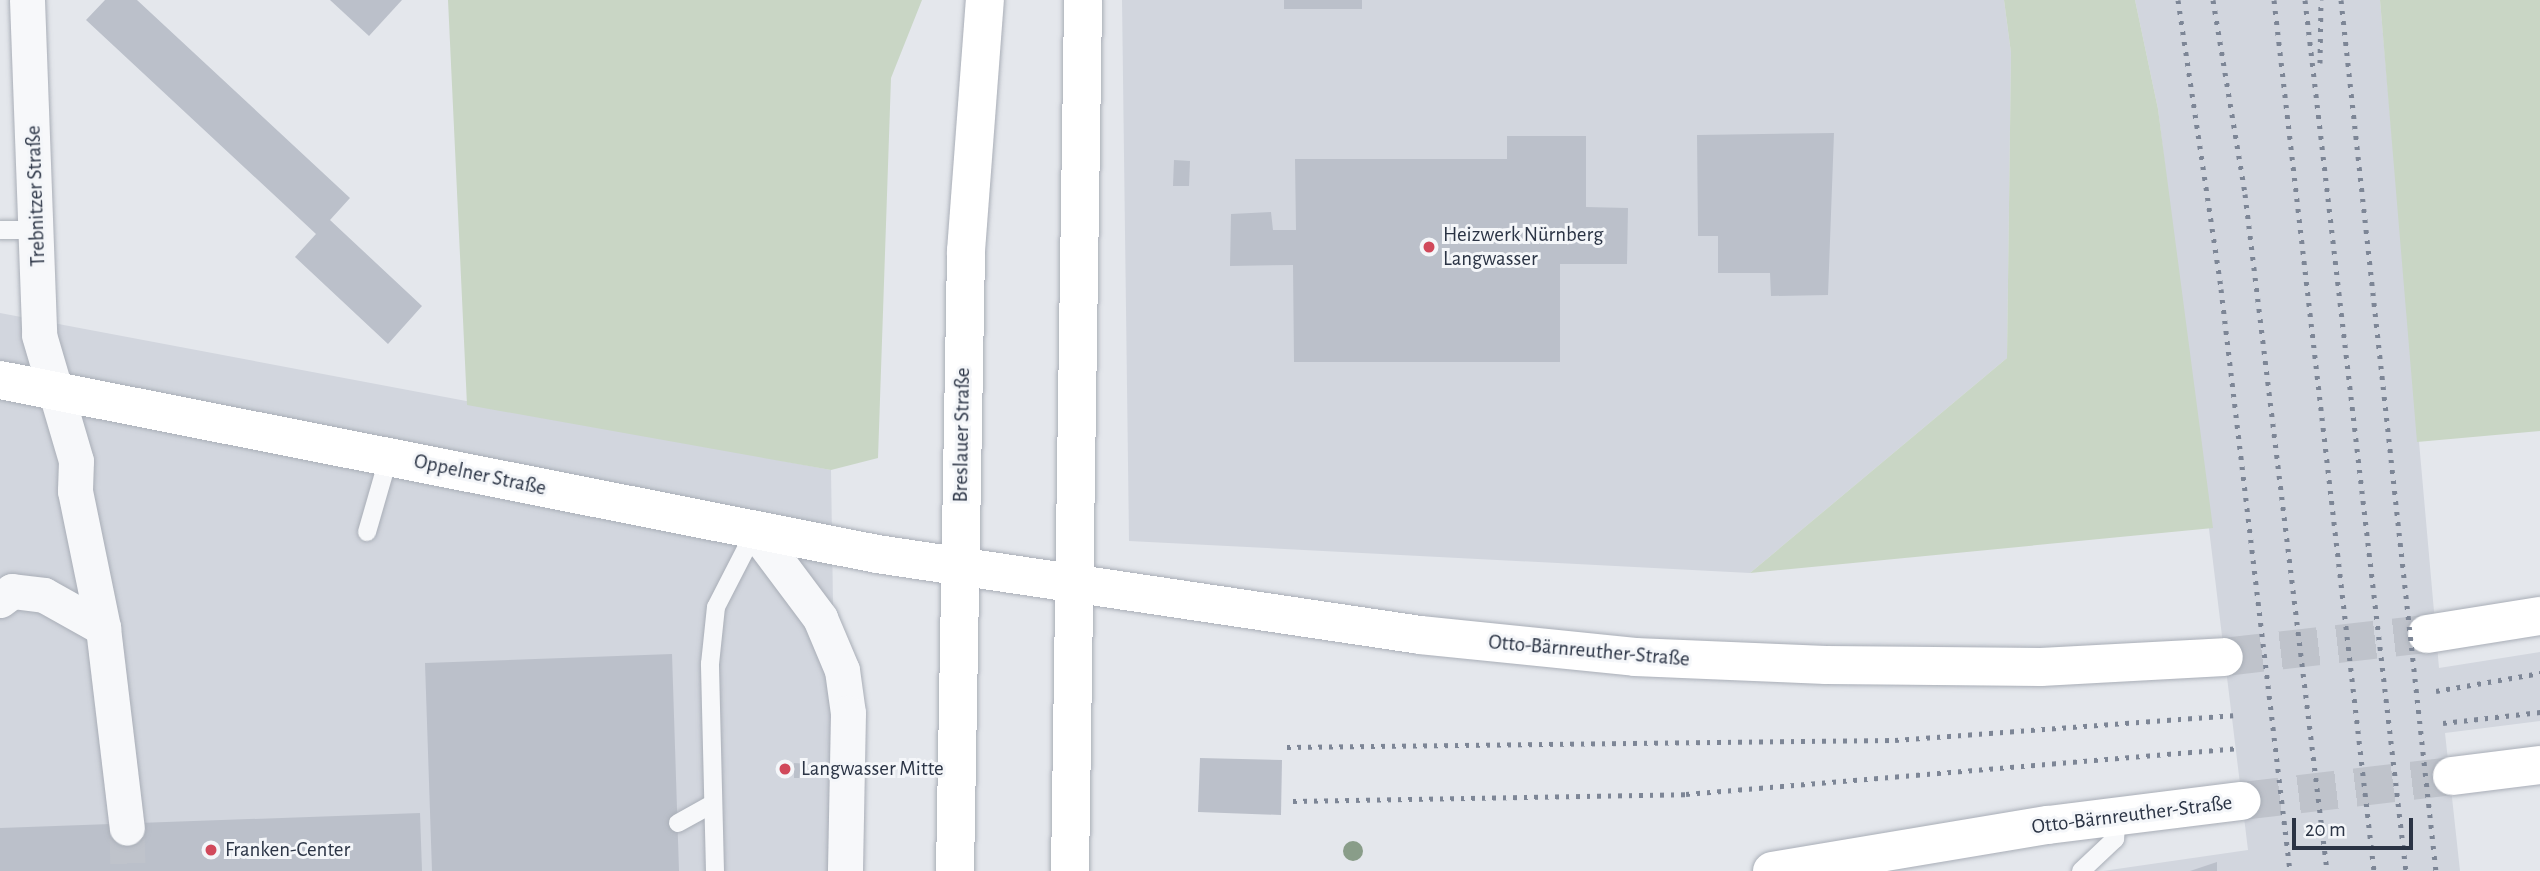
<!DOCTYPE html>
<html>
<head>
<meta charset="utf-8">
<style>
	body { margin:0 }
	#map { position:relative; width:2540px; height:871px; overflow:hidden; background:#e4e7ec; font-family:"Alegreya Sans",sans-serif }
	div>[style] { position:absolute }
	.built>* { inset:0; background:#d2d6de }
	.green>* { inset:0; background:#c9d6c5 }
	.building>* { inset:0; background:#bbc0ca }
	.street-tunnel>* { height:35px; margin-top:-17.5px; transform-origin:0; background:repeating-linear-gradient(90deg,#bfc3cb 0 35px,transparent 0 53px) }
	.secondary-tunnel>* { height:38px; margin-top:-19px; transform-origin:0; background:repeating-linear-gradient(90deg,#bfc3cb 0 38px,transparent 0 57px) }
	.roads { filter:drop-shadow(0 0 2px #a9aeb7) drop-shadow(0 0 2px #a9aeb7) }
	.lane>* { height:18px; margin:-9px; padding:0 9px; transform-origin:9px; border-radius:9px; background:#f7f8fa }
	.street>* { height:35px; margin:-17.5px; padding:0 17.5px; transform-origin:17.5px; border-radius:17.5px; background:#f7f8fa }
	.secondary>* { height:38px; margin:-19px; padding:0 19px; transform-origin:19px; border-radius:19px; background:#fff }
	.rail>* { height:5px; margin-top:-2.5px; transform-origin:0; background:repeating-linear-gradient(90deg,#7d8696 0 3.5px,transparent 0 10.5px) }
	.trees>* { width:20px; height:20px; margin:-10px; border-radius:50%; background:#899d89 }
	.dots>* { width:19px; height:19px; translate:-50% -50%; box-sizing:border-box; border:4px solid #f4f6f9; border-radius:50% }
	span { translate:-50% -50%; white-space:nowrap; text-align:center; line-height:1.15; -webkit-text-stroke:6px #f4f6f9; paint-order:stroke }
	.street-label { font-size:21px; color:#2b3445 }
	.poi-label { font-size:21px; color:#2b3445 }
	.left { translate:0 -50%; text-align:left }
	.scale { position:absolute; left:2292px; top:818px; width:121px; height:32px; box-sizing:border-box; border:4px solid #2b3445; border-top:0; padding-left:9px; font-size:21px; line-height:24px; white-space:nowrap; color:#2b3445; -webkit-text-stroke:5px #f4f6f9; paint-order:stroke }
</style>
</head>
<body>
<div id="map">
	<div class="built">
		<div style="clip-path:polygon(1122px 0,2004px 0,2011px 53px,2007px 358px,1750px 573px,1129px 541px)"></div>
		<div style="clip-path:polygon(2135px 0,2380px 0,2439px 668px,2540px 652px,2540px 721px,2445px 733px,2460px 871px,2103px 871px,2248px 850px,2158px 109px)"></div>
		<div style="clip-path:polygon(0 313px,831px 470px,837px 871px,0 871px)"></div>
	</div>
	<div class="green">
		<div style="clip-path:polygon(448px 0,922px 0,891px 78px,878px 458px,831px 470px,467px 405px)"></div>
		<div style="clip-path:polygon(2004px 0,2135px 0,2158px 109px,2213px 528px,1750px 573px,2007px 358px,2011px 53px)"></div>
		<div style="clip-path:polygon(2380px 0,2540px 0,2540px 431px,2417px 442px)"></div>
	</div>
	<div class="building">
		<div style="clip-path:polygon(105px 0,137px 0,350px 198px,330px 220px,422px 306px,388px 344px,295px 257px,316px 234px,86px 20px)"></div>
		<div style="clip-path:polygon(330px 0,402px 0,369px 36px)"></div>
		<div style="clip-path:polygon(1284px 0,1362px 0,1362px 9px,1284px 9px)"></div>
		<div style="clip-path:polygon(1834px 133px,1828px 295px,1771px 296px,1770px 273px,1718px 273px,1718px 236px,1698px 236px,1697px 135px)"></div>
		<div style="clip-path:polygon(1507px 136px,1586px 136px,1586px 207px,1628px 208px,1627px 264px,1560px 264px,1560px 362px,1294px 362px,1293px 265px,1230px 266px,1231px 214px,1271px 212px,1273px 230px,1296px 230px,1295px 159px,1507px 159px)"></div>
		<div style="clip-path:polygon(1174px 160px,1190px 161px,1189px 186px,1173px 186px)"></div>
		<div style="clip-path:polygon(672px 654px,679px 871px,432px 871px,425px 663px)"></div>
		<div style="clip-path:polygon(1200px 758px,1282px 760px,1281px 815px,1198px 812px)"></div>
		<div style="clip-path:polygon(794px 763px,810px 764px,809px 778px,794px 778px)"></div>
		<div style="clip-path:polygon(420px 813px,422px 871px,0 871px,0 828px)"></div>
		<div style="clip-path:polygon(2217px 862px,2217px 871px,2190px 871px)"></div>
	</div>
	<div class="street-tunnel">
		<div style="left:127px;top:828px;width:43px;rotate:88.7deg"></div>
	</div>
	<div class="secondary-tunnel">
		<div style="left:2224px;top:657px;width:204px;rotate:-6.5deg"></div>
		<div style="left:2242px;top:801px;width:211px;rotate:-6.8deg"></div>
	</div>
	<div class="roads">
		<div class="lane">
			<div style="left:0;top:230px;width:39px"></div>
			<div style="left:367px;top:532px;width:79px;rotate:-73.9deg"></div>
			<div style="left:678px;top:823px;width:39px;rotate:-29deg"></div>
			<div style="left:715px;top:871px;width:207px;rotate:-91.4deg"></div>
			<div style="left:710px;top:664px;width:57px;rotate:-84deg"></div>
			<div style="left:716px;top:607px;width:85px;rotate:-62.8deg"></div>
			<div style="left:2081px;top:871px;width:47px;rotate:-43.3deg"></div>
			<div style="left:2115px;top:839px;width:22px;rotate:-85deg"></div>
		</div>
		<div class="street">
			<div style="left:27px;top:0;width:335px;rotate:87.9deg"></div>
			<div style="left:39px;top:335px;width:131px;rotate:73.6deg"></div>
			<div style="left:76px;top:461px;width:30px;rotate:92deg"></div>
			<div style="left:75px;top:491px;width:140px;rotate:78.4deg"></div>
			<div style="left:103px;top:628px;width:201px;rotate:83.2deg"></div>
			<div style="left:755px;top:531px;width:109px;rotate:53.2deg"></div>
			<div style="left:820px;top:618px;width:56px;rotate:67.1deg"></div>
			<div style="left:842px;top:670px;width:43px;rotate:82.1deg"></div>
			<div style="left:848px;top:713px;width:158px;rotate:91.1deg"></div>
			<div style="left:0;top:600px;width:15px;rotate:-37deg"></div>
			<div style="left:12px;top:591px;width:32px;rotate:7deg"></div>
			<div style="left:44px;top:595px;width:68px;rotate:29.2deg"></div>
		</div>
		<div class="secondary">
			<div style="left:0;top:380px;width:894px;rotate:11.22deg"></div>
			<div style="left:877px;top:554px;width:549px;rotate:8.48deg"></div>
			<div style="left:1420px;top:635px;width:216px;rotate:5.8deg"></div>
			<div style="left:1635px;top:657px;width:191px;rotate:2.4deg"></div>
			<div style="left:1826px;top:665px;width:215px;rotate:0.5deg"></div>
			<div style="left:2041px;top:667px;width:183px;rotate:-3.1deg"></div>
			<div style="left:2427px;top:634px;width:114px;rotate:-9.1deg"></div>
			<div style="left:2452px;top:776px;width:89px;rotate:-7.1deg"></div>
			<div style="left:955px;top:871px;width:620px;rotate:-88.98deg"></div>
			<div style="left:966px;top:251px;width:252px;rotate:-85.7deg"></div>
			<div style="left:1070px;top:871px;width:871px;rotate:-89.14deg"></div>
			<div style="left:1772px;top:871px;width:280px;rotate:-9.5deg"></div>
			<div style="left:2048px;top:825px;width:195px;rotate:-7.1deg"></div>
		</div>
	</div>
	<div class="rail">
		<div style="left:2178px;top:0;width:292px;rotate:81.5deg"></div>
		<div style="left:2221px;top:289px;width:586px;rotate:83.24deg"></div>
		<div style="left:2213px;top:0;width:197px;rotate:80.6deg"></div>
		<div style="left:2245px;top:194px;width:682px;rotate:83.09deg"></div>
		<div style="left:2274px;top:0;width:877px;rotate:83.45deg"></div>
		<div style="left:2305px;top:0;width:877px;rotate:83.39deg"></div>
		<div style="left:2341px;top:0;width:876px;rotate:83.78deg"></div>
		<div style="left:2320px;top:63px;width:63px;rotate:-89.1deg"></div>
		<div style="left:2436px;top:691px;width:106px;rotate:-9.8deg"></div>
		<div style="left:2443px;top:723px;width:98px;rotate:-6.5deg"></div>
		<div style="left:1287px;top:747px;width:608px;rotate:-0.66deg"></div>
		<div style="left:1895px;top:740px;width:339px;rotate:-4.2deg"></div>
		<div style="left:1293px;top:801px;width:393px;rotate:-1deg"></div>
		<div style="left:1686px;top:794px;width:556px;rotate:-4.75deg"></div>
	</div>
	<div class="trees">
		<div style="left:1353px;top:851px"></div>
	</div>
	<div class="dots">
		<div style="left:1429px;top:247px;background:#d1495b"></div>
		<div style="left:785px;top:769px;background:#d1495b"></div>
		<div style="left:211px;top:850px;background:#d1495b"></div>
	</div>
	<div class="street-label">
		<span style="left:36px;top:196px;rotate:-92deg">Trebnitzer Straße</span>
		<span style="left:962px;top:435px;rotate:-89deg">Breslauer Straße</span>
		<span style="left:480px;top:475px;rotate:12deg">Oppelner Straße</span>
		<span style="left:1589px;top:651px;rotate:5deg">Otto-Bärnreuther-Straße</span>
		<span style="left:2132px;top:815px;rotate:-7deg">Otto-Bärnreuther-Straße</span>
	</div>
	<div class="poi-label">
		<span class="left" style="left:1443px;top:247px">Heizwerk Nürnberg<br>Langwasser</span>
		<span class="left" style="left:801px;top:769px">Langwasser Mitte</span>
		<span class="left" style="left:225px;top:850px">Franken-Center</span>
	</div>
	<div class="scale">20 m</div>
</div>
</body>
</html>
